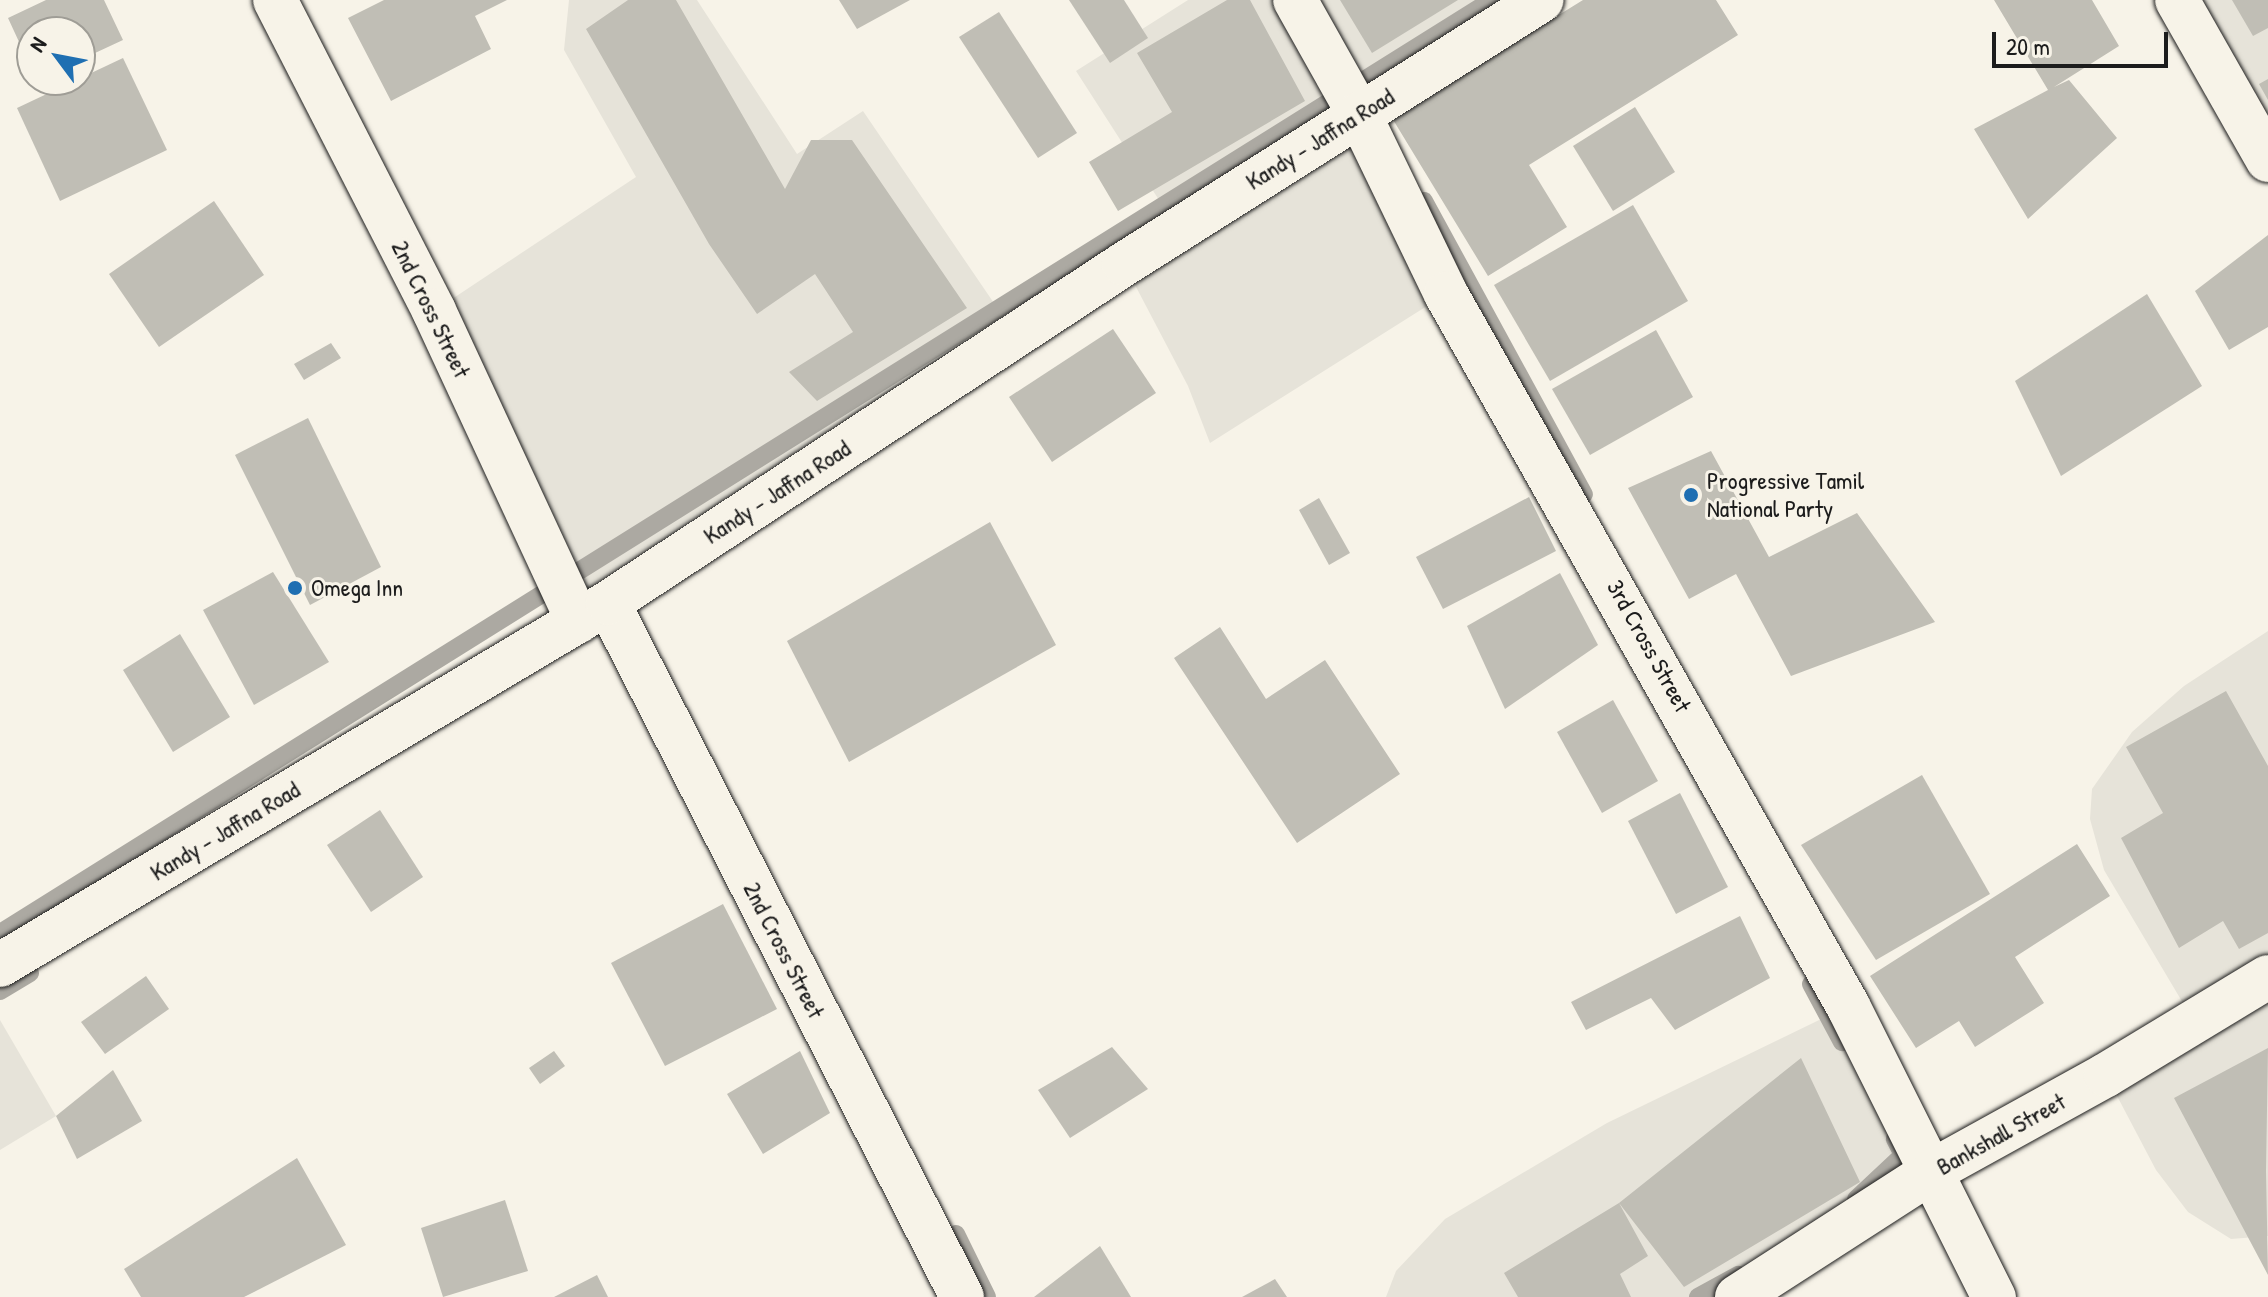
<!DOCTYPE html>
<html>
<head>
<meta charset="utf-8">
<style>
	body { margin:0 }
	#map { position:relative; width:2268px; height:1297px; overflow:hidden; background:#f7f3e8; font-family:"Patrick Hand",sans-serif }
	div>[style] { position:absolute }
	.built>* { inset:0; background:#e6e3d9 }
	.stream>* { height:18px; margin:-9px; padding:0 9px; transform-origin:9px; border-radius:9px; background:#aca9a2 }
	.building>* { inset:0; background:#c0beb5 }
	.roads { filter:drop-shadow(0 0 2px #1c1c1c) drop-shadow(0 0 2px #1c1c1c) }
	.minor>* { height:44px; margin:-22px; padding:0 22px; transform-origin:22px; border-radius:22px; background:#f7f3e8 }
	.highway>* { height:44px; margin:-22px; padding:0 22px; transform-origin:22px; border-radius:22px; background:#f7f3e8 }
	.dots>* { width:22px; height:22px; translate:-50% -50%; box-sizing:border-box; border:4px solid #f7f3e8; border-radius:50% }
	span { translate:-50% -50%; white-space:nowrap; text-align:center; line-height:1.15; -webkit-text-stroke:6px #f7f3e8; paint-order:stroke }
	.street-label { font-size:24px; color:#1c1c1c }
	.poi-label { font-size:24px; color:#1c1c1c }
	.left { translate:0 -50%; text-align:left }
	.north { position:absolute; left:16px; top:16px; width:80px; height:80px; box-sizing:border-box; background:#f7f3e8; border:2px solid #9f9d96; border-radius:50%; rotate:302deg; font-size:22px; font-weight:700; line-height:32px; text-align:center; color:#1c1c1c }
	.north::after { content:''; display:block; margin:auto; width:28px; height:36px; background:#1f6fb2; clip-path:polygon(50% 0,100% 100%,50% 72%,0 100%) }
	.scale { position:absolute; left:1992px; top:32px; width:176px; height:36px; box-sizing:border-box; border:4px solid #1c1c1c; border-top:0; padding-left:10px; font-size:24px; line-height:28px; white-space:nowrap; color:#1c1c1c; -webkit-text-stroke:6px #f7f3e8; paint-order:stroke }
</style>
</head>
<body>
<div id="map">
	<div class="built">
		<div style="clip-path:polygon(569px 0,697px 0,797px 154px,863px 111px,1015px 334px,578px 621px,434px 311px,636px 177px,564px 50px)"></div>
		<div style="clip-path:polygon(1188px 0,1541px 0,1359px 114px,1446px 294px,1210px 443px,1188px 386px,1124px 264px,1177px 228px,1076px 71px)"></div>
		<div style="clip-path:polygon(2177px 0,2268px 0,2268px 160px)"></div>
		<div style="clip-path:polygon(2268px 631px,2268px 1236px,2231px 1239px,2188px 1212px,2156px 1170px,2106px 1075px,2193px 1020px,2104px 870px,2090px 819px,2092px 789px,2132px 732px,2184px 686px)"></div>
		<div style="clip-path:polygon(1848px 1006px,1934px 1170px,1737px 1297px,1386px 1297px,1396px 1271px,1445px 1219px,1607px 1123px)"></div>
		<div style="clip-path:polygon(0 1020px,56px 1116px,0 1150px)"></div>
	</div>
	<div class="stream">
		<div style="left:1424px;top:201px;width:334px;rotate:61.4deg"></div>
		<div style="left:0;top:933px;width:1760px;rotate:-32.02deg"></div>
		<div style="left:1811px;top:984px;width:66px;rotate:61.9deg"></div>
		<div style="left:0;top:991px;width:35px;rotate:-31deg"></div>
		<div style="left:1856px;top:1199px;width:64px;rotate:-43.1deg"></div>
		<div style="left:1903px;top:1155px;width:18px;rotate:-117deg"></div>
		<div style="left:956px;top:1234px;width:70px;rotate:63.8deg"></div>
		<div style="left:1698px;top:1297px;width:46px;rotate:-28.8deg"></div>
	</div>
	<div class="building">
		<div style="clip-path:polygon(46px 0,104px 0,123px 40px,80px 60px,80px 32px,32px 32px,32px 70px,8px 18px)"></div>
		<div style="clip-path:polygon(384px 0,507px 0,475px 16px,491px 49px,391px 101px,348px 18px)"></div>
		<div style="clip-path:polygon(628px 0,676px 0,785px 189px,811px 140px,852px 140px,967px 308px,817px 401px,789px 372px,853px 332px,815px 274px,757px 314px,709px 244px,586px 29px)"></div>
		<div style="clip-path:polygon(839px 0,910px 0,857px 29px)"></div>
		<div style="clip-path:polygon(1069px 0,1124px 0,1148px 38px,1110px 63px)"></div>
		<div style="clip-path:polygon(1227px 0,1250px 0,1305px 101px,1118px 211px,1089px 162px,1172px 112px,1137px 53px)"></div>
		<div style="clip-path:polygon(1340px 0,1458px 0,1372px 53px)"></div>
		<div style="clip-path:polygon(1583px 0,1716px 0,1738px 35px,1529px 165px,1567px 227px,1488px 276px,1392px 118px)"></div>
		<div style="clip-path:polygon(1994px 0,2092px 0,2119px 46px,2054px 87px,2069px 80px,2117px 138px,2028px 219px,1974px 129px,2048px 90px)"></div>
		<div style="clip-path:polygon(2232px 0,2268px 0,2268px 28px,2253px 36px)"></div>
		<div style="clip-path:polygon(999px 12px,1077px 133px,1038px 158px,959px 37px)"></div>
		<div style="clip-path:polygon(123px 58px,167px 150px,60px 201px,17px 108px)"></div>
		<div style="clip-path:polygon(2268px 79px,2268px 100px,2259px 84px)"></div>
		<div style="clip-path:polygon(1635px 107px,1675px 172px,1613px 211px,1573px 146px)"></div>
		<div style="clip-path:polygon(214px 201px,264px 275px,159px 347px,109px 274px)"></div>
		<div style="clip-path:polygon(1633px 205px,1688px 301px,1550px 381px,1494px 285px)"></div>
		<div style="clip-path:polygon(2268px 235px,2268px 327px,2229px 350px,2195px 291px)"></div>
		<div style="clip-path:polygon(2147px 294px,2202px 386px,2061px 476px,2015px 381px)"></div>
		<div style="clip-path:polygon(1113px 329px,1156px 393px,1052px 462px,1009px 397px)"></div>
		<div style="clip-path:polygon(1656px 330px,1693px 397px,1590px 455px,1552px 389px)"></div>
		<div style="clip-path:polygon(331px 343px,341px 358px,304px 380px,294px 364px)"></div>
		<div style="clip-path:polygon(308px 418px,381px 567px,310px 605px,235px 455px)"></div>
		<div style="clip-path:polygon(1711px 451px,1769px 557px,1857px 513px,1935px 622px,1791px 676px,1736px 574px,1689px 599px,1628px 488px)"></div>
		<div style="clip-path:polygon(1529px 497px,1556px 551px,1443px 609px,1416px 557px)"></div>
		<div style="clip-path:polygon(1319px 498px,1350px 553px,1329px 565px,1299px 510px)"></div>
		<div style="clip-path:polygon(990px 522px,1056px 645px,849px 762px,787px 641px)"></div>
		<div style="clip-path:polygon(273px 572px,329px 662px,254px 705px,203px 610px)"></div>
		<div style="clip-path:polygon(1560px 573px,1598px 645px,1505px 709px,1467px 626px)"></div>
		<div style="clip-path:polygon(1220px 627px,1266px 699px,1325px 660px,1400px 774px,1297px 843px,1174px 658px)"></div>
		<div style="clip-path:polygon(180px 634px,230px 717px,173px 752px,123px 670px)"></div>
		<div style="clip-path:polygon(2226px 691px,2268px 766px,2268px 933px,2239px 949px,2223px 921px,2179px 948px,2121px 838px,2163px 813px,2126px 747px)"></div>
		<div style="clip-path:polygon(1613px 700px,1658px 781px,1602px 813px,1557px 732px)"></div>
		<div style="clip-path:polygon(1922px 775px,1990px 894px,1876px 960px,1801px 845px)"></div>
		<div style="clip-path:polygon(1680px 793px,1728px 887px,1676px 914px,1628px 821px)"></div>
		<div style="clip-path:polygon(380px 810px,423px 877px,371px 912px,327px 845px)"></div>
		<div style="clip-path:polygon(2077px 844px,2110px 896px,2015px 957px,2044px 1003px,1975px 1047px,1959px 1021px,1916px 1048px,1870px 976px)"></div>
		<div style="clip-path:polygon(723px 904px,777px 1009px,665px 1066px,611px 963px)"></div>
		<div style="clip-path:polygon(1740px 916px,1770px 978px,1675px 1030px,1651px 998px,1586px 1030px,1571px 1002px)"></div>
		<div style="clip-path:polygon(146px 976px,169px 1009px,105px 1054px,81px 1022px)"></div>
		<div style="clip-path:polygon(1112px 1047px,1148px 1089px,1070px 1138px,1038px 1090px)"></div>
		<div style="clip-path:polygon(2268px 1048px,2266px 1171px,2268px 1275px,2174px 1098px)"></div>
		<div style="clip-path:polygon(554px 1051px,565px 1066px,540px 1084px,529px 1068px)"></div>
		<div style="clip-path:polygon(800px 1051px,830px 1113px,763px 1154px,727px 1094px)"></div>
		<div style="clip-path:polygon(1801px 1058px,1860px 1182px,1684px 1287px,1619px 1203px,1648px 1256px,1620px 1274px,1631px 1297px,1518px 1297px,1504px 1273px,1619px 1203px)"></div>
		<div style="clip-path:polygon(113px 1070px,142px 1121px,77px 1159px,56px 1116px)"></div>
		<div style="clip-path:polygon(297px 1158px,346px 1245px,244px 1297px,141px 1297px,124px 1269px)"></div>
		<div style="clip-path:polygon(505px 1200px,528px 1271px,443px 1297px,421px 1228px)"></div>
		<div style="clip-path:polygon(1100px 1246px,1131px 1297px,1034px 1297px)"></div>
		<div style="clip-path:polygon(597px 1275px,608px 1297px,554px 1297px)"></div>
		<div style="clip-path:polygon(1275px 1279px,1287px 1297px,1242px 1297px)"></div>
	</div>
	<div class="roads">
		<div class="minor">
			<div style="left:275px;top:0;width:349px;rotate:62.9deg"></div>
			<div style="left:434px;top:311px;width:342px;rotate:65.1deg"></div>
			<div style="left:1295px;top:0;width:131px;rotate:60.7deg"></div>
			<div style="left:1359px;top:114px;width:200px;rotate:64.2deg"></div>
			<div style="left:1446px;top:294px;width:818px;rotate:60.55deg"></div>
			<div style="left:1848px;top:1006px;width:326px;rotate:63.4deg"></div>
			<div style="left:2177px;top:0;width:184px;rotate:60.4deg"></div>
			<div style="left:608px;top:603px;width:779px;rotate:62.97deg"></div>
			<div style="left:1737px;top:1297px;width:234px;rotate:-32.8deg"></div>
			<div style="left:1934px;top:1170px;width:196px;rotate:-28.9deg"></div>
			<div style="left:2106px;top:1075px;width:189px;rotate:-31.2deg"></div>
		</div>
		<div class="highway">
			<div style="left:0;top:965px;width:708px;rotate:-30.77deg"></div>
			<div style="left:608px;top:603px;width:617px;rotate:-33.3deg"></div>
			<div style="left:1124px;top:264px;width:494px;rotate:-32.3deg"></div>
		</div>
	</div>
	<div class="dots">
		<div style="left:1691px;top:495px;background:#1f6fb2"></div>
		<div style="left:295px;top:588px;background:#1f6fb2"></div>
	</div>
	<div class="street-label">
		<span style="left:1320px;top:139px;rotate:-32deg">Kandy - Jaffna Road</span>
		<span style="left:431px;top:309px;rotate:64deg">2nd Cross Street</span>
		<span style="left:777px;top:492px;rotate:-33deg">Kandy - Jaffna Road</span>
		<span style="left:1649px;top:646px;rotate:61deg">3rd Cross Street</span>
		<span style="left:225px;top:831px;rotate:-31deg">Kandy - Jaffna Road</span>
		<span style="left:784px;top:950px;rotate:63deg">2nd Cross Street</span>
		<span style="left:2001px;top:1134px;rotate:-29deg">Bankshall Street</span>
	</div>
	<div class="poi-label">
		<span class="left" style="left:1707px;top:495px">Progressive Tamil<br>National Party</span>
		<span class="left" style="left:311px;top:588px">Omega Inn</span>
	</div>
	<div class="north">N</div>
	<div class="scale">20 m</div>
</div>
</body>
</html>
